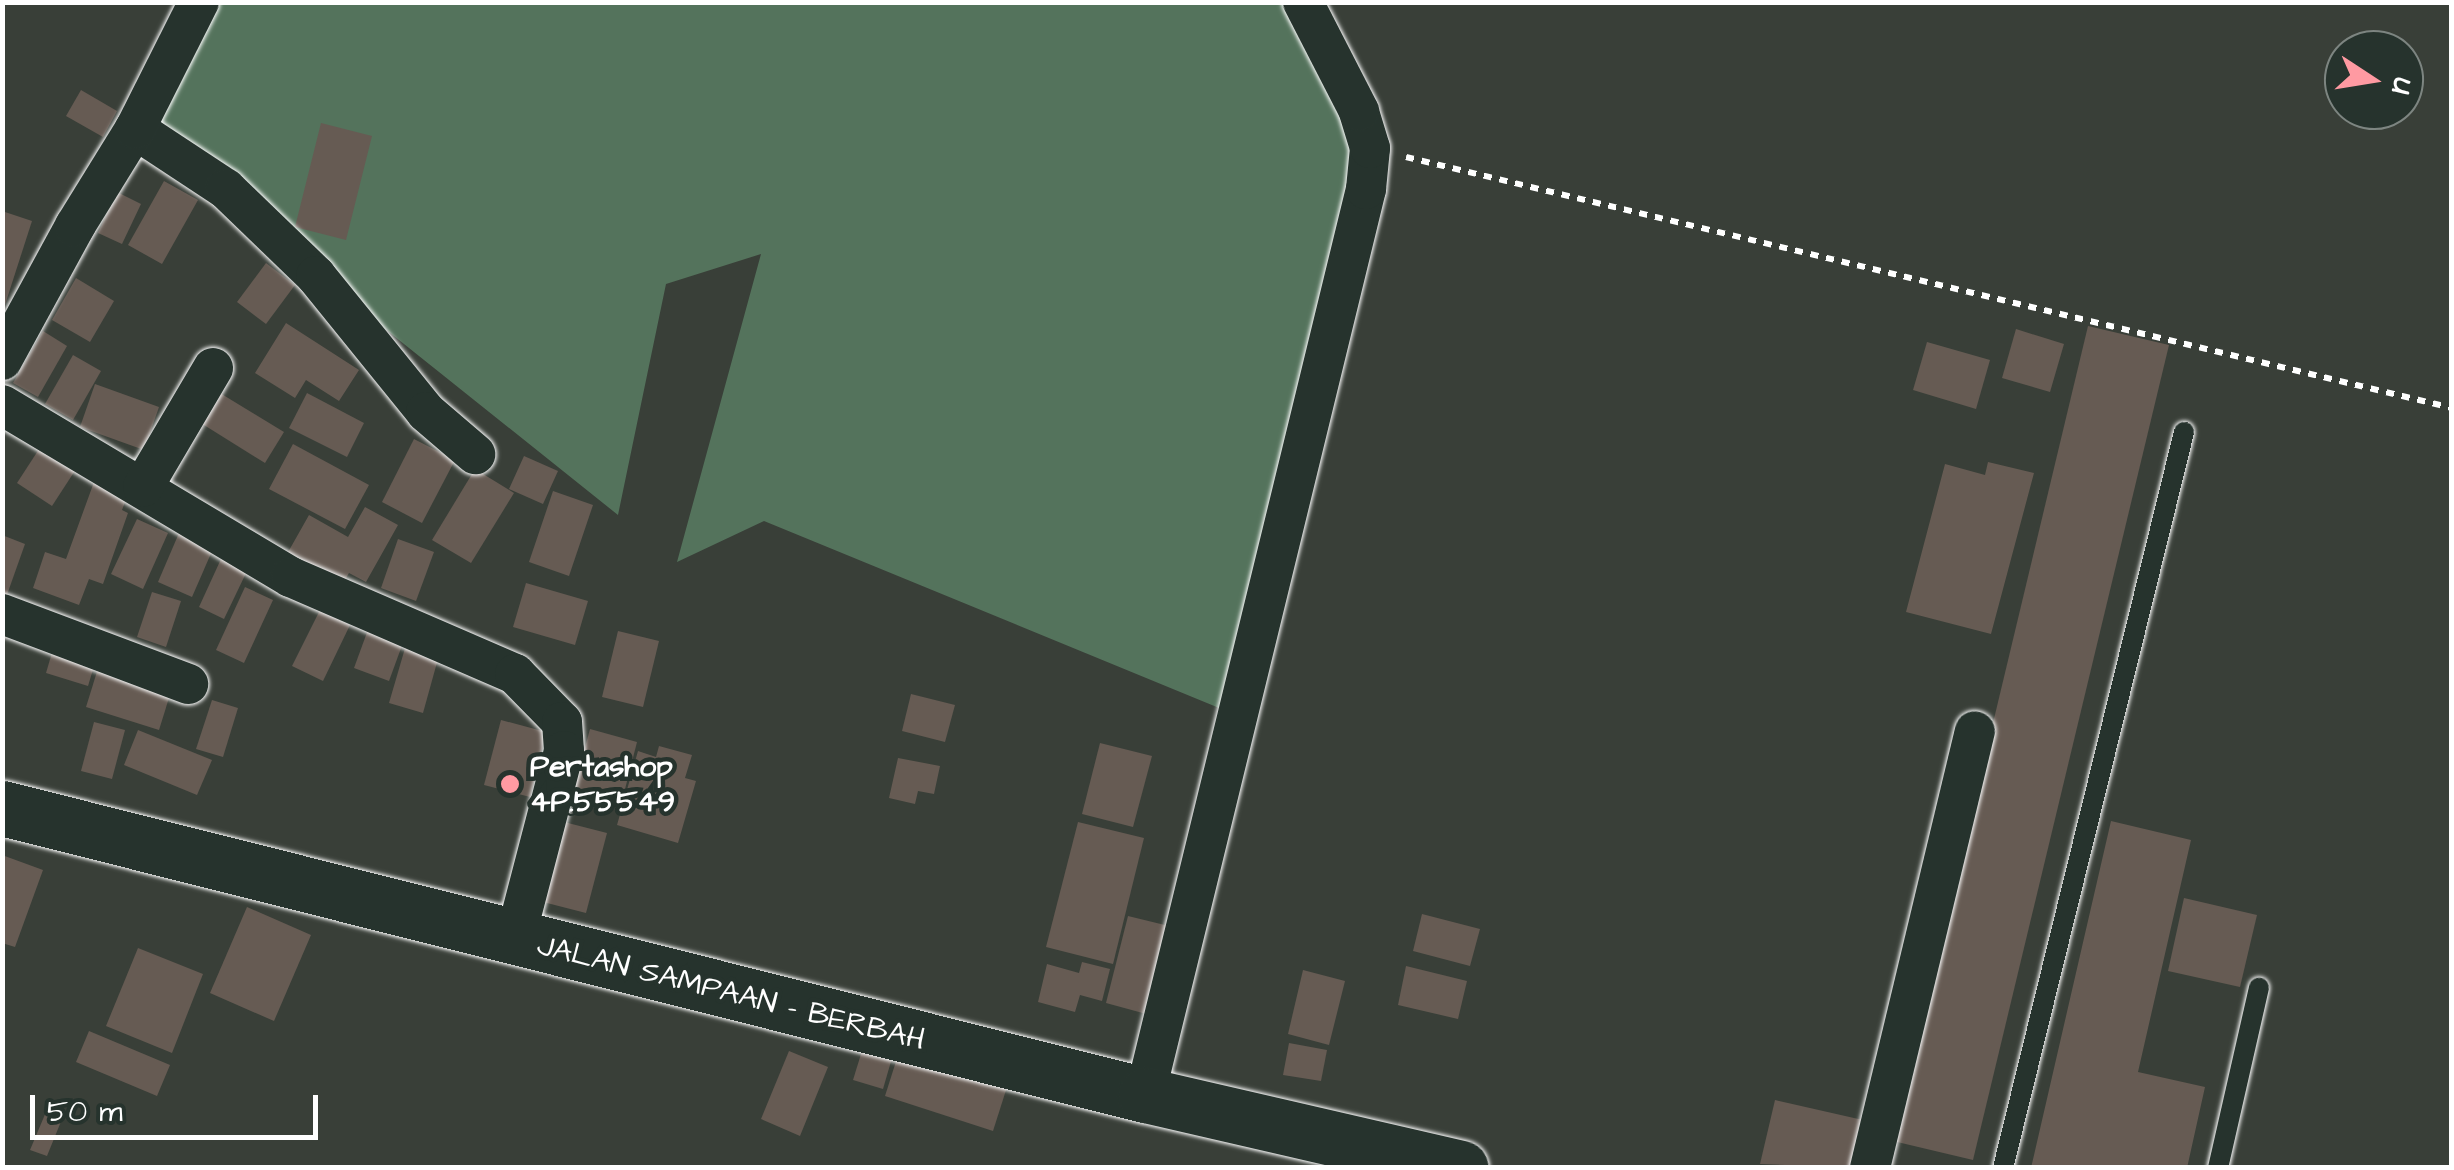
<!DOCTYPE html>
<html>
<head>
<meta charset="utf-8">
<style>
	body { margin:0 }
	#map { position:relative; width:2454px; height:1170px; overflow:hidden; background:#393f38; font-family:"Architects Daughter",sans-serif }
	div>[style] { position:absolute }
	.green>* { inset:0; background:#54735c }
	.building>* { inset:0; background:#665b53 }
	.path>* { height:6px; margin-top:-3px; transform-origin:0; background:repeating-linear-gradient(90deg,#fff 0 8px,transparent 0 16px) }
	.roads { filter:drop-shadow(0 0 2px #fff) drop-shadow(0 0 2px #fff) }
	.service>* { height:20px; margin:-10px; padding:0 10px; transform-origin:10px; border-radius:10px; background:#26332d }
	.minor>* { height:40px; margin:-20px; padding:0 20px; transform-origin:20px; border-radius:20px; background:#26332d }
	.secondary>* { height:55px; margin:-27.5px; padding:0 27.5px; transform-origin:27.5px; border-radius:27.5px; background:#26332d }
	.dots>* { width:28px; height:28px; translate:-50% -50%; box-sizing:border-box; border:5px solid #26332d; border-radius:50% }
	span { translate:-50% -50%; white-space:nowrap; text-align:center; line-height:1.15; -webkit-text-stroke:9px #26332d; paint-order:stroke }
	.poi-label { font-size:30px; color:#fff; font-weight:700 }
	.left { translate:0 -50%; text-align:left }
	.street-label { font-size:30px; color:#fff }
	.frame { position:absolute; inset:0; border:5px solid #fff; pointer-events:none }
	.north { position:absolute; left:2324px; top:30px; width:100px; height:100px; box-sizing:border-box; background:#26332d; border:2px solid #7d8581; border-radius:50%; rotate:102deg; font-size:28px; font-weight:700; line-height:40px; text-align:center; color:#fff }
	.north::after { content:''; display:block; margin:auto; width:35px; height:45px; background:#ff9aa2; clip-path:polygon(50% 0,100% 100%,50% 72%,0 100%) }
	.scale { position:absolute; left:30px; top:1095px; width:288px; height:45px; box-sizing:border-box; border:5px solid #fff; border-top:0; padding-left:12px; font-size:30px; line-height:35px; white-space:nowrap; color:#fff; -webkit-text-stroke:8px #26332d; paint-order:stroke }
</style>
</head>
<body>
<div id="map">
	<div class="green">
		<div style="clip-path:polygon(199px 3px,1289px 3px,1370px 148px,1241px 717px,764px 521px,677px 562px,761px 254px,666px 284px,618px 515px,135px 129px)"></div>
	</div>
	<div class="building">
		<div style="clip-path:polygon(81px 90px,117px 111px,103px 137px,66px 116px)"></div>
		<div style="clip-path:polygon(321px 123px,372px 136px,346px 240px,295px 227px)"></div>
		<div style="clip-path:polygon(164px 181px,198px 200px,162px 264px,128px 245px)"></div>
		<div style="clip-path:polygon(117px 192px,141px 204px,122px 244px,98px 233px)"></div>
		<div style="clip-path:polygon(2px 211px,32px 221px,3px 311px,2px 311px)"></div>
		<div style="clip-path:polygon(266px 263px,295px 285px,266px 324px,237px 302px)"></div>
		<div style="clip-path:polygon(76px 278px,114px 301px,90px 342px,52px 320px)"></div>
		<div style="clip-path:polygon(286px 323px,359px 370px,339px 401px,306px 380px,295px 398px,255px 373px)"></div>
		<div style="clip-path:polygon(2088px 326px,2169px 345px,1973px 1160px,1893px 1141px)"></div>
		<div style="clip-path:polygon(2016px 329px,2064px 344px,2050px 392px,2002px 378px)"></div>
		<div style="clip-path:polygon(43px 331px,67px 346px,38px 397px,13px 383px)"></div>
		<div style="clip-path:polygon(1927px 342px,1990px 360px,1976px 409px,1913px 390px)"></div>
		<div style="clip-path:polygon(73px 355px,101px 371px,73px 420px,45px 404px)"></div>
		<div style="clip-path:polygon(95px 384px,159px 407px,144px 450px,80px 427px)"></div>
		<div style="clip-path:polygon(215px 390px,284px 432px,265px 463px,196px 420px)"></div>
		<div style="clip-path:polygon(307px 393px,364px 423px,347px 457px,289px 428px)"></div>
		<div style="clip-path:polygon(414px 439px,455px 460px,422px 523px,382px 502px)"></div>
		<div style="clip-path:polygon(43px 443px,78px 466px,52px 506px,17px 483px)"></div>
		<div style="clip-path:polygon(293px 444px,369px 485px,345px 529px,269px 489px)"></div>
		<div style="clip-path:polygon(524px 456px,558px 471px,543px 504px,509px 489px)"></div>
		<div style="clip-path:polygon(1988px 462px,2034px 473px,1991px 634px,1906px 612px,1945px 464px,1985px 475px)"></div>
		<div style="clip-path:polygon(475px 469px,514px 493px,471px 563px,432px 540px)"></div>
		<div style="clip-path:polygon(94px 482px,128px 494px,122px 510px,128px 513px,103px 584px,89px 579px,79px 605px,33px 588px,45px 552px,66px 559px)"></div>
		<div style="clip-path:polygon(553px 491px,593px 505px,569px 576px,529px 562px)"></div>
		<div style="clip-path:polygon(365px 507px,398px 525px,366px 582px,349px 573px,342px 585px,287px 554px,309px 515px,348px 537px)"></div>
		<div style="clip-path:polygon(137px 519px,168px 533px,143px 589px,111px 574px)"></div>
		<div style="clip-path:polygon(182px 526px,216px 542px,192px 597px,158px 582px)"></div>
		<div style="clip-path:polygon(2px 535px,25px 544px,3px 606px,2px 605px)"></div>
		<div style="clip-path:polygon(398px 539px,434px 552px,416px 601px,381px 588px)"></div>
		<div style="clip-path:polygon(221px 559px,247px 571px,224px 619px,199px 607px)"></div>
		<div style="clip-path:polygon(526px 583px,588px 601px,575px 645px,513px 627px)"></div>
		<div style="clip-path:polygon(245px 587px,273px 600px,244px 663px,216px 650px)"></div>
		<div style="clip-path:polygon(152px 592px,181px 601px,166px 647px,137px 637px)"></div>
		<div style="clip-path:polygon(320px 610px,350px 625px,323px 681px,292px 666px)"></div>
		<div style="clip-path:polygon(373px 616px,408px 629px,389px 681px,354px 668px)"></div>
		<div style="clip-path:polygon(618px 631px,659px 641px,643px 707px,602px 697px)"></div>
		<div style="clip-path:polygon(408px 638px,441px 648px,423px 713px,389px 703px)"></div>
		<div style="clip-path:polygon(56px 639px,98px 653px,88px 686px,46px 673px)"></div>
		<div style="clip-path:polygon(100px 662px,173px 685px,159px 730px,86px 707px)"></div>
		<div style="clip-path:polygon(911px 694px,955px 705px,945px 742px,902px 731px)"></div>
		<div style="clip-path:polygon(212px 700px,238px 708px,223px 757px,196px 749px)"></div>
		<div style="clip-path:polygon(501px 720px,546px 732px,530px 797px,484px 785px)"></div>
		<div style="clip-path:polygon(94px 722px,125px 730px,112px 779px,81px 771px)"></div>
		<div style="clip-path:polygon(590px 729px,637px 742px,621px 805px,573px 792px)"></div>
		<div style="clip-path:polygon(138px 730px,212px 760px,197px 795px,124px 765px)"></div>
		<div style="clip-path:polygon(1100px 743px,1152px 756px,1133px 827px,1082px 814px)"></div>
		<div style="clip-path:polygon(659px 746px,692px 755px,685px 778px,696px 781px,678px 843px,617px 825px,638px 751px,656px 757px)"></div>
		<div style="clip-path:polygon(898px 758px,940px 766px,934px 794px,918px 791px,915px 804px,889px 798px)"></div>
		<div style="clip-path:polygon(2111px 821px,2191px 840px,2138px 1072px,2205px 1087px,2187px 1168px,2031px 1168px)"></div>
		<div style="clip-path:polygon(564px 822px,607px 833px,586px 913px,543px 902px)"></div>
		<div style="clip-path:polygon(1078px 822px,1144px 838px,1113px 964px,1046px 947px)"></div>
		<div style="clip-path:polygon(2px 855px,43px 870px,15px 947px,2px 943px)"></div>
		<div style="clip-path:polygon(2184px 898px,2257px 915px,2240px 987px,2168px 971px)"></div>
		<div style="clip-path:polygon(247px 907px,311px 935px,274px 1021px,210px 993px)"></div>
		<div style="clip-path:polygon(1422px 914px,1480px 929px,1470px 966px,1413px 951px)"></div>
		<div style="clip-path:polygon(1128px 916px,1173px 927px,1150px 1015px,1106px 1003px)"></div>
		<div style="clip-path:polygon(138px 948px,203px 974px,172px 1053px,106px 1026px)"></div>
		<div style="clip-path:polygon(1082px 962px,1110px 969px,1102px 1001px,1080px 995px,1075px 1012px,1038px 1002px,1047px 964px,1079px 973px)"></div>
		<div style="clip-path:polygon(1406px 966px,1467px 981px,1458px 1019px,1398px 1005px)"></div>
		<div style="clip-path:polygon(1303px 970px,1345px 981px,1329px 1045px,1288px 1034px)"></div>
		<div style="clip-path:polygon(89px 1031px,170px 1065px,157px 1096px,76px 1062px)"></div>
		<div style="clip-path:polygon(865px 1041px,894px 1051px,883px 1089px,853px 1080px)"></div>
		<div style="clip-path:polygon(1289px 1043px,1327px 1050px,1321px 1081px,1283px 1075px)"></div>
		<div style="clip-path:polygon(789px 1051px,828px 1067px,800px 1136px,761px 1119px)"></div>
		<div style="clip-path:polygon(899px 1052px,1007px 1087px,993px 1131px,885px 1096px)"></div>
		<div style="clip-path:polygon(1775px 1100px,1876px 1123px,1866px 1168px,1760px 1164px)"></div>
		<div style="clip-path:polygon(46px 1112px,62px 1119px,47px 1156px,30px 1150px)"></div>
	</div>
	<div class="path">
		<div style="left:1406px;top:157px;width:1076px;rotate:13.49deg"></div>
	</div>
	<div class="roads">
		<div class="service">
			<div style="left:2003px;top:1168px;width:758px;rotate:-76.18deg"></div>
			<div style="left:2218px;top:1168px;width:185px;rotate:-77.2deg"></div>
		</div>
		<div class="minor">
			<div style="left:135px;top:129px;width:109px;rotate:33.4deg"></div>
			<div style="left:226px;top:189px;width:125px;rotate:44deg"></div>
			<div style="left:316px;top:276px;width:175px;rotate:51deg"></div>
			<div style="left:426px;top:412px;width:65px;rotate:40.6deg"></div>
			<div style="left:2px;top:360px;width:153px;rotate:-61.4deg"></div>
			<div style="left:75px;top:226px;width:114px;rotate:-58.3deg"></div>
			<div style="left:135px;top:129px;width:142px;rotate:-63.3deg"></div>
			<div style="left:2px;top:405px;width:336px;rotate:30.8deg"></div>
			<div style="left:291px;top:577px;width:244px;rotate:23.4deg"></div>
			<div style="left:515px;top:674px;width:67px;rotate:45.6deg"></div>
			<div style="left:562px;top:722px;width:29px;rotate:86deg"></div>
			<div style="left:564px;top:751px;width:194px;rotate:104.6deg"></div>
			<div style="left:143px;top:487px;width:138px;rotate:-59.5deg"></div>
			<div style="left:2px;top:614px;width:199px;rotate:20.6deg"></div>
			<div style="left:1145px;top:1095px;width:933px;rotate:-76.29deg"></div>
			<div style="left:1366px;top:189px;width:41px;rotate:-84.4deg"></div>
			<div style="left:1370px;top:148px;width:39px;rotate:-107deg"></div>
			<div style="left:1359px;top:111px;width:123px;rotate:-117.2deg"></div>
			<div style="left:1870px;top:1168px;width:449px;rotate:-76.5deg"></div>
		</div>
		<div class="secondary">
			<div style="left:2px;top:808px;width:1178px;rotate:14.1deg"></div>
			<div style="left:1145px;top:1095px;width:324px;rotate:13deg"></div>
		</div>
	</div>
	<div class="dots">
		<div style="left:510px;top:784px;background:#ff9aa2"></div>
	</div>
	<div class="poi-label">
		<span class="left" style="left:530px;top:784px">Pertashop<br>4P.55549</span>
	</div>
	<div class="street-label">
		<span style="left:731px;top:993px;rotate:14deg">JALAN SAMPAAN - BERBAH</span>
	</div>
	<div class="frame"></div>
	<div class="north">U</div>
	<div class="scale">50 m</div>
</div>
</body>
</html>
